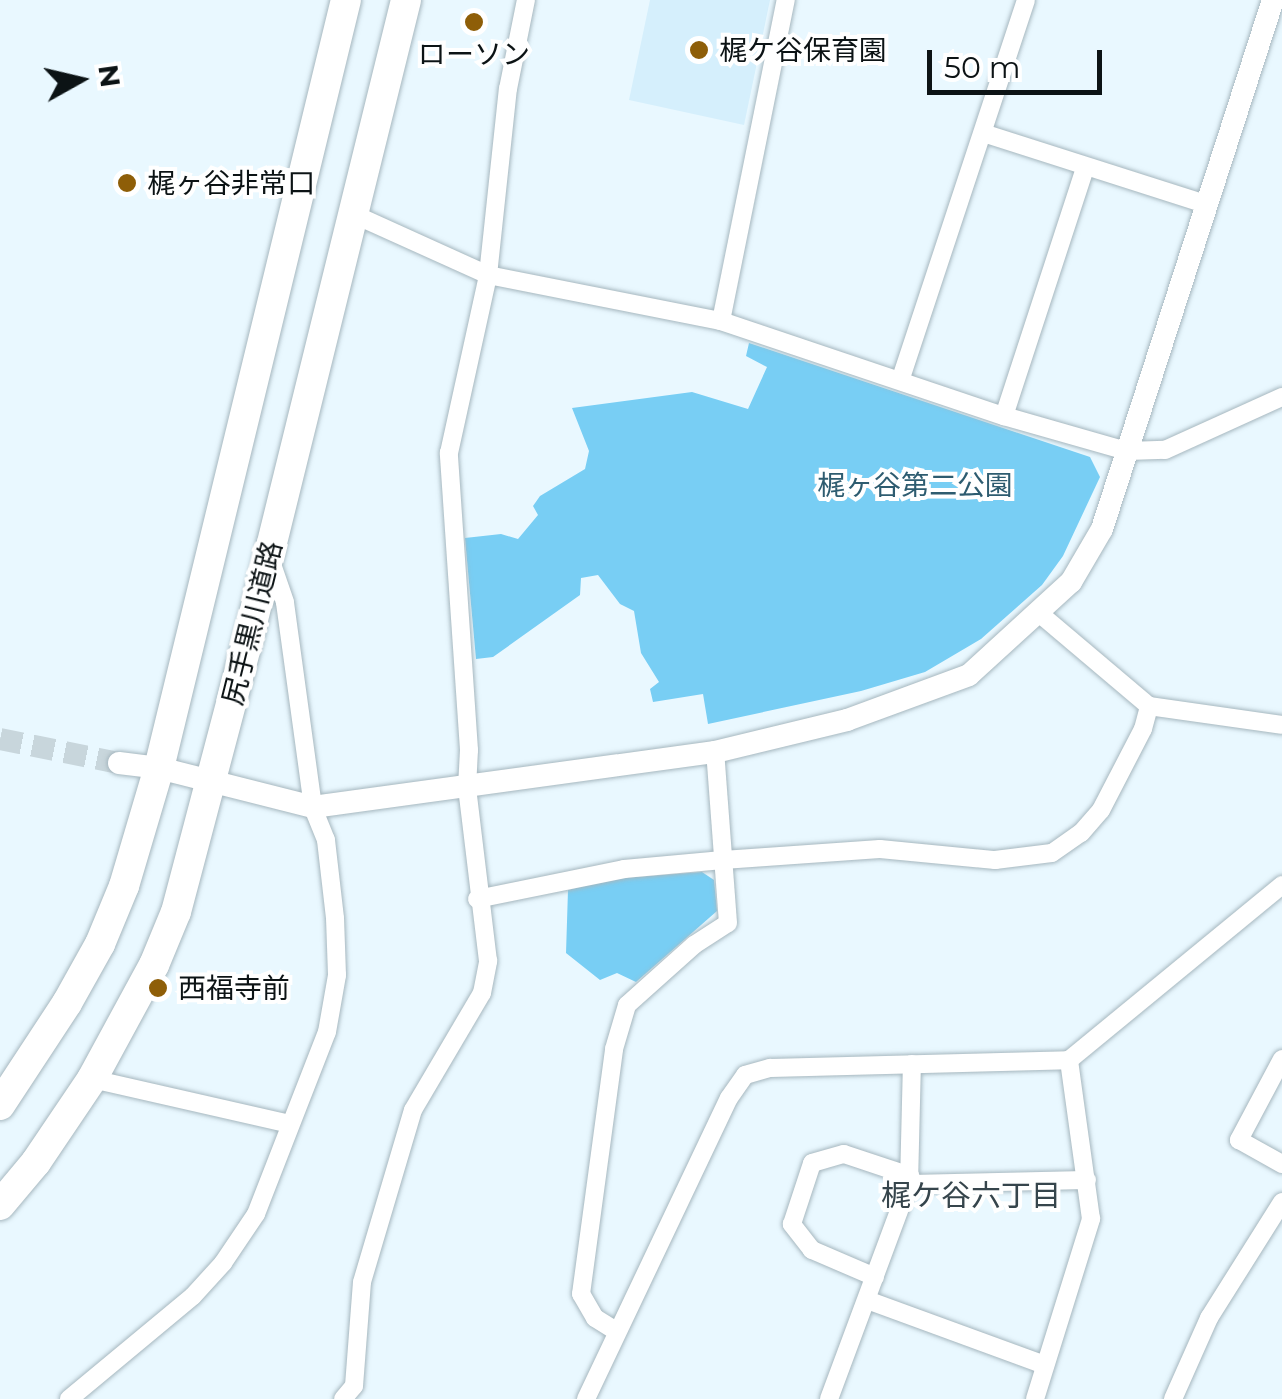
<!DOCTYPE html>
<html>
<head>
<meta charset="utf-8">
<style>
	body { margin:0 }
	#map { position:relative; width:1282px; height:1399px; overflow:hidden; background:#e9f8ff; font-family:Montserrat,"Noto Sans JP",sans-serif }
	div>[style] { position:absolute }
	.built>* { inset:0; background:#d5effc }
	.green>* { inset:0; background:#78cef4 }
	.tertiary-tunnel>* { height:22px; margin-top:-11px; transform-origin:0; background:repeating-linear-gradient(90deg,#c8d6dc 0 22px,transparent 0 33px) }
	.roads { filter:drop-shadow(0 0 2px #a6b7bf) drop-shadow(0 0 2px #a6b7bf) }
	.minor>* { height:18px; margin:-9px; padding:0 9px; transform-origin:9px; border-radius:9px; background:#fff }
	.tertiary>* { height:22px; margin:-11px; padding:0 11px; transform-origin:11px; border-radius:11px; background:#fff }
	.primary>* { height:30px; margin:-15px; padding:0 15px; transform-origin:15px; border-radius:15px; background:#fff }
	.dots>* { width:28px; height:28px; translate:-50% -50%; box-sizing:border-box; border:5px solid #fff; border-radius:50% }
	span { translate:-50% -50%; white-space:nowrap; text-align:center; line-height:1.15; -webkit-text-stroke:8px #fff; paint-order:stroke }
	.poi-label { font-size:28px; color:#0c1315 }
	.left { translate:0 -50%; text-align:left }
	.park-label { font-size:28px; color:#2e5c70 }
	.street-label { font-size:28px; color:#0c1315 }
	.neighbourhood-label { font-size:30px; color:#36454c }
	.north { position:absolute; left:30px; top:30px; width:100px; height:100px; -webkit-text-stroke:8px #fff; paint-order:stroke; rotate:82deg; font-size:28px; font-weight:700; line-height:40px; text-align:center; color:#0c1315 }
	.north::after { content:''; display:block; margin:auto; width:35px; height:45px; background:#0c1315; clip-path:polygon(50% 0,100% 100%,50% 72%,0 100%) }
	.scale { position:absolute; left:927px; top:50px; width:175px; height:45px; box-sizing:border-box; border:5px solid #0c1315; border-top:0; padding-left:12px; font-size:30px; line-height:35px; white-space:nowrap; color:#0c1315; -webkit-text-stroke:8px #fff; paint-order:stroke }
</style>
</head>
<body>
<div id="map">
	<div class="built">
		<div style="clip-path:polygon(650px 0,770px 0,744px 125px,629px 100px)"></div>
	</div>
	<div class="green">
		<div style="clip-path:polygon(749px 343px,1090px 457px,1100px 477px,1063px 556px,1042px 585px,981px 639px,925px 672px,861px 691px,708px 724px,703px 694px,653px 702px,650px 689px,659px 682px,641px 653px,634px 611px,620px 604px,598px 575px,581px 578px,580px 595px,493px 657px,476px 659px,465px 538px,501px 534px,518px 539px,538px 515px,533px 506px,540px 496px,585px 469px,589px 451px,572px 408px,692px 392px,748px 409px,767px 367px,746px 356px)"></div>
		<div style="clip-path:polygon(702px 872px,714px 880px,717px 911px,636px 982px,617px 973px,600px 980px,566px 953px,568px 890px,610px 879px)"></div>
	</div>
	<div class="tertiary-tunnel">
		<div style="left:0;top:739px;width:121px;rotate:11.4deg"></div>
	</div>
	<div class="roads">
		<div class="minor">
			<div style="left:983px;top:133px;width:233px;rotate:17.7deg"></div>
			<div style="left:353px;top:214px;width:148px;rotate:24.3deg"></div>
			<div style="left:488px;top:275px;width:237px;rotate:11.2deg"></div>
			<div style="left:721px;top:321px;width:299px;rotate:18.6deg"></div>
			<div style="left:1004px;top:416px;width:128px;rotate:15.9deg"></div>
			<div style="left:1127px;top:451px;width:38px;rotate:-2deg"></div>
			<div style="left:1165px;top:450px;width:128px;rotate:-24.4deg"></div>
			<div style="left:721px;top:321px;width:328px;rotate:-78.6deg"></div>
			<div style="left:901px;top:378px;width:398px;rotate:-71.7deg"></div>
			<div style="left:1004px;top:416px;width:261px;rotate:-71.9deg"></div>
			<div style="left:1040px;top:614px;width:143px;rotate:40.2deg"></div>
			<div style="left:1149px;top:706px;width:134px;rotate:8.1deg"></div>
			<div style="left:477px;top:899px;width:150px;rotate:-11.5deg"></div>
			<div style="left:624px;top:869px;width:99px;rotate:-5.2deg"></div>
			<div style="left:723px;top:860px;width:157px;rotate:-4deg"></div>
			<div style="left:880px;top:849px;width:116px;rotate:5.5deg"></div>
			<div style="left:995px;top:860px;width:57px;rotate:-7deg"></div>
			<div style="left:1052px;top:853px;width:35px;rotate:-35deg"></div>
			<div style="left:1081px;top:833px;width:30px;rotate:-49deg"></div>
			<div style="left:1101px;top:810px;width:91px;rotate:-62.6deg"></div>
			<div style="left:1143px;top:729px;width:24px;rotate:-75deg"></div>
			<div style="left:1282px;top:1059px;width:92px;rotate:118deg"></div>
			<div style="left:1239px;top:1140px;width:49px;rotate:29.2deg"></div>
			<div style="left:92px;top:1079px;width:203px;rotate:12.8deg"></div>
			<div style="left:909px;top:1184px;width:178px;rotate:-1.3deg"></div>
			<div style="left:875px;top:1277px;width:69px;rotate:-156.8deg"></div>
			<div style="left:812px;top:1250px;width:33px;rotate:-128deg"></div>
			<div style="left:792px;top:1224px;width:64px;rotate:-71.8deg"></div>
			<div style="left:812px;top:1163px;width:33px;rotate:-16deg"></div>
			<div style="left:844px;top:1154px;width:70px;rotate:18.4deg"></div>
			<div style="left:867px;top:1300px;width:189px;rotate:20.1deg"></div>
			<div style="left:616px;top:1331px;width:25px;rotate:-148deg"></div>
			<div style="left:595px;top:1318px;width:28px;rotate:-120deg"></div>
			<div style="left:581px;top:1294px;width:247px;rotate:-82.3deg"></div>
			<div style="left:614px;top:1049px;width:46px;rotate:-73.5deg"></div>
			<div style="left:627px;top:1005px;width:90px;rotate:-41.8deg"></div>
			<div style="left:694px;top:945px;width:40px;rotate:-32.9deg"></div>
			<div style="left:728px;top:923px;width:171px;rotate:-94.3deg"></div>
			<div style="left:69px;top:1399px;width:161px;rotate:-39.7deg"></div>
			<div style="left:193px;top:1296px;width:45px;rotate:-47.7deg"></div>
			<div style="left:223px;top:1263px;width:59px;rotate:-56deg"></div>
			<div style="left:256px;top:1214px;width:195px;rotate:-68.7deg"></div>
			<div style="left:327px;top:1032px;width:58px;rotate:-80deg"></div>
			<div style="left:337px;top:975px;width:57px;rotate:-92deg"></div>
			<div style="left:335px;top:918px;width:79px;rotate:-96.6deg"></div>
			<div style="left:326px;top:840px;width:35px;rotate:-112deg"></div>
			<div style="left:313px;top:807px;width:207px;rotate:-97.8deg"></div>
			<div style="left:285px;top:602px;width:43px;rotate:-108.9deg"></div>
			<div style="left:343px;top:1399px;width:17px;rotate:-50deg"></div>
			<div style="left:354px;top:1386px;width:104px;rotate:-85.6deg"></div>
			<div style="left:362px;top:1282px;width:179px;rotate:-73.5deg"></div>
			<div style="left:413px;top:1110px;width:136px;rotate:-59.5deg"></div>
			<div style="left:482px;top:993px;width:33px;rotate:-79deg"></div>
			<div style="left:488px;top:961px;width:174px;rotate:-96.9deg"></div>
			<div style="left:467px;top:788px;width:38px;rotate:-87deg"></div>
			<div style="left:469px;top:750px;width:298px;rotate:-93.9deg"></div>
			<div style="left:449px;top:453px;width:182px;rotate:-77.6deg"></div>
			<div style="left:488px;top:275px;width:187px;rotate:-83.9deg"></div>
			<div style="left:508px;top:89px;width:91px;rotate:-78.6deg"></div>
			<div style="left:586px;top:1399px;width:333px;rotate:-64.6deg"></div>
			<div style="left:729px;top:1098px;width:28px;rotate:-55deg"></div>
			<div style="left:745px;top:1075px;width:26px;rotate:-16deg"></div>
			<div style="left:770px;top:1068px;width:299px;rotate:-1.5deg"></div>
			<div style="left:1069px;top:1060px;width:276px;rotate:-39.4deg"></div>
			<div style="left:829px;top:1399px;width:229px;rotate:-69.6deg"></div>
			<div style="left:909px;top:1184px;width:120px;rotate:-88.6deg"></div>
			<div style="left:1035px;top:1399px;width:189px;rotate:-72.7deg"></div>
			<div style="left:1091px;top:1219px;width:161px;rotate:-97.9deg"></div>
			<div style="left:1173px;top:1399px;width:89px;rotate:-66deg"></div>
			<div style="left:1209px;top:1318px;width:137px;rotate:-57.8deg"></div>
		</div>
		<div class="tertiary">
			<div style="left:119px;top:763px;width:40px;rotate:7.1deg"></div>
			<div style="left:159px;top:768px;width:159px;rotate:14.2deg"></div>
			<div style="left:313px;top:807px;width:406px;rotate:-7.8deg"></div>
			<div style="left:715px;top:752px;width:136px;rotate:-13.6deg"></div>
			<div style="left:847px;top:720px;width:130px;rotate:-20.2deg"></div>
			<div style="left:969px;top:675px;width:138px;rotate:-42.4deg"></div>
			<div style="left:1071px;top:582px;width:61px;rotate:-59.7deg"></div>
			<div style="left:1102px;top:529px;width:556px;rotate:-72.09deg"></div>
		</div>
		<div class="primary">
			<div style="left:0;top:1105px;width:122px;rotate:-56.7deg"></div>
			<div style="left:67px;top:1003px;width:68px;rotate:-60.8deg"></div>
			<div style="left:100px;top:944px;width:63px;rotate:-67.5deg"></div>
			<div style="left:124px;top:886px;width:123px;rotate:-73.5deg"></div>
			<div style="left:159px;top:768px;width:790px;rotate:-76.32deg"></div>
			<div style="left:0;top:1205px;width:56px;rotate:-50.1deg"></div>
			<div style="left:36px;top:1162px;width:100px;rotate:-56deg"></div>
			<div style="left:92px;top:1079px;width:130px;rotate:-61.5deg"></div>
			<div style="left:154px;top:965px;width:57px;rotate:-67.5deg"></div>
			<div style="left:176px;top:912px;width:277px;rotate:-75.2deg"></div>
			<div style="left:247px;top:644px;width:663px;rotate:-76.13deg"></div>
		</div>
	</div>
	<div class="dots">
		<div style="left:474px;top:22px;background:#8e5e08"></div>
		<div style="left:699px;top:50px;background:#8e5e08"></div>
		<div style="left:127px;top:183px;background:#8e5e08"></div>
		<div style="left:158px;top:988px;background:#8e5e08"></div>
	</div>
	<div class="poi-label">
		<span class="left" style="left:719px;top:50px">梶ケ谷保育園</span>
		<span style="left:474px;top:54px">ローソン</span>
		<span class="left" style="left:147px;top:183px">梶ヶ谷非常口</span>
		<span class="left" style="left:178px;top:988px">西福寺前</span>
	</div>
	<div class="park-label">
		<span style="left:915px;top:485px">梶ヶ谷第二公園</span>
	</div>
	<div class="street-label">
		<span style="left:252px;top:623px;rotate:-76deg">尻手黒川道路</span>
	</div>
	<div class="neighbourhood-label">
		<span style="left:971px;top:1196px">梶ケ谷六丁目</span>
	</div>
	<div class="north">N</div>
	<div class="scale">50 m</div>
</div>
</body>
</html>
